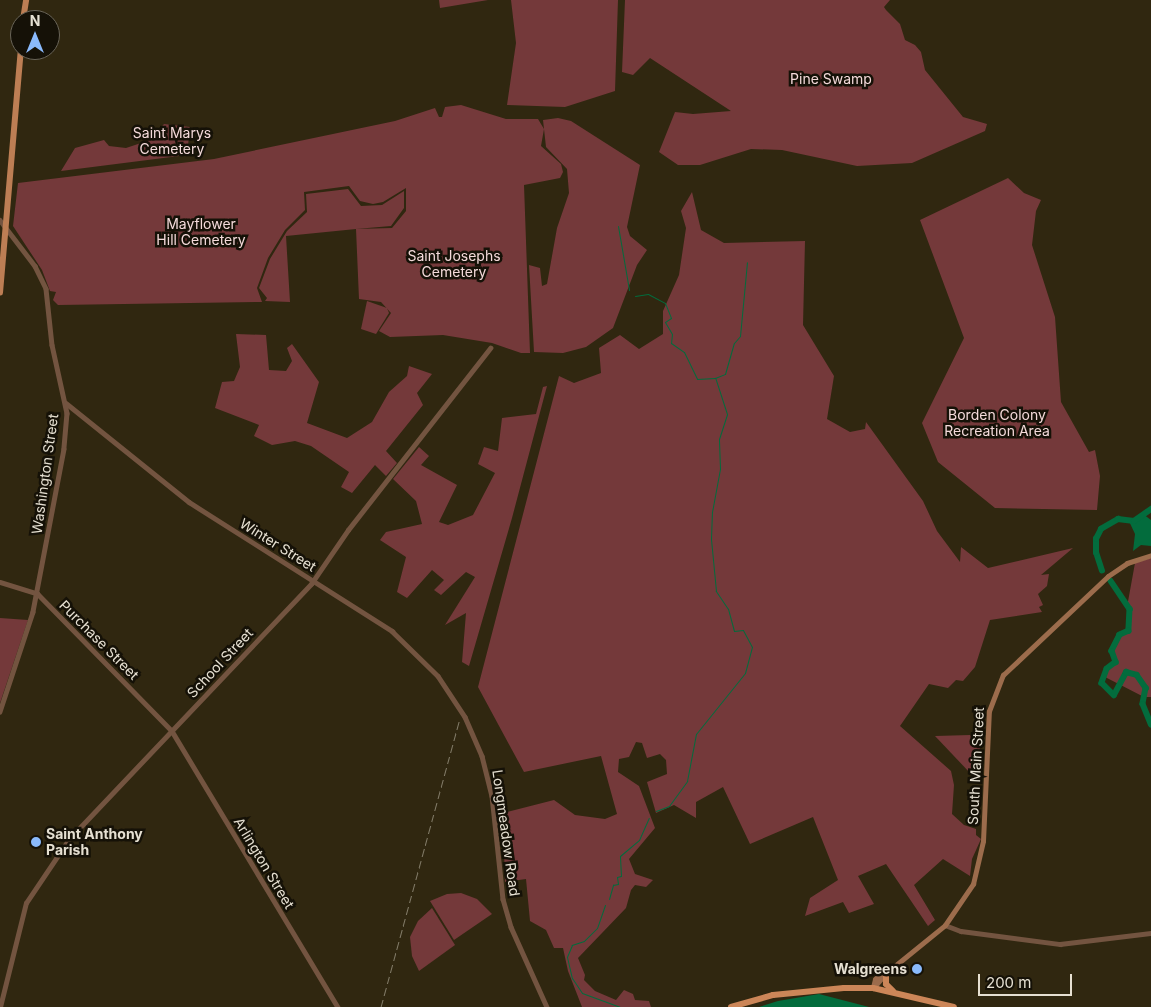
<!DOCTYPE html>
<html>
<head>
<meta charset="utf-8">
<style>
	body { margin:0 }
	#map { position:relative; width:1151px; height:1007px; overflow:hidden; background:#302710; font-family:Inter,sans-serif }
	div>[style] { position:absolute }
	.green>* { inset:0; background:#74393a }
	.water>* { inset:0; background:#036c3d }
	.stream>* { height:1px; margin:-0.5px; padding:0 0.5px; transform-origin:0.5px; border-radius:0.5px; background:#036c3d }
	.river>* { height:5.5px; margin:-2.75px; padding:0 2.75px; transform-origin:2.75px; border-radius:2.75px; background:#036c3d }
	.tertiary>* { height:4.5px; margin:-2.25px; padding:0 2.25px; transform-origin:2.25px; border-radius:2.25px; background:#735440 }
	.secondary>* { height:5px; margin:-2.5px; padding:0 2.5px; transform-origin:2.5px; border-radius:2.5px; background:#9c6c4c }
	.primary>* { height:5.5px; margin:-2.75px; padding:0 2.75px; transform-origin:2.75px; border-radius:2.75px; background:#bd7e54 }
	.trunk>* { height:6px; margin:-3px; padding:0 3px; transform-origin:3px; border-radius:3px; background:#cc8658 }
	.rail>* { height:1px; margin-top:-0.5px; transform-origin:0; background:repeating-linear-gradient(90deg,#837c69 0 8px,transparent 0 12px) }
	.dots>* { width:14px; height:14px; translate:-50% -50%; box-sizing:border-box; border:2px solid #151107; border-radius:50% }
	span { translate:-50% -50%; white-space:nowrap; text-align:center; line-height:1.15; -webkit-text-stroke:5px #151107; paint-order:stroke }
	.park-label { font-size:14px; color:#f4dada }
	.street-label { font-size:14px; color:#e6e0d2 }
	.poi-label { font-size:14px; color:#e6e0d2; font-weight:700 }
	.left { translate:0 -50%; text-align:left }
	.right { translate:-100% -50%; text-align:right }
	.north { position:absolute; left:10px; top:10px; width:50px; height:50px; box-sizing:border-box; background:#151107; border:1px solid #696458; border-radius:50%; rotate:0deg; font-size:14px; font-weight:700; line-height:20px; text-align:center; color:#e6e0d2 }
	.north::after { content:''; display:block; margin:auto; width:18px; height:22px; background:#8abafc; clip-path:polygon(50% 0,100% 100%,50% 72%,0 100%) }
	.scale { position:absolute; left:978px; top:974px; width:94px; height:22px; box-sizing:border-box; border:2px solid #e6e0d2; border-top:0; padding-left:6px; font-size:15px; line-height:18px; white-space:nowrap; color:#e6e0d2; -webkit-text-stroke:4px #151107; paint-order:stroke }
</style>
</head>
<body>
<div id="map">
	<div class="green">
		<div style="clip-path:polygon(439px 0,488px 0,440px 8px)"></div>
		<div style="clip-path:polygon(511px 0,618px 0,615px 91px,565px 107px,507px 105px,516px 43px)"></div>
		<div style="clip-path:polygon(625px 0,890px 0,884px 7px,886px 10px,900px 24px,905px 40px,915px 45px,921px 52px,925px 70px,963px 117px,987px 124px,985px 131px,912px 163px,857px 166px,782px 150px,751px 149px,700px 165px,678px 165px,659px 152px,675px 112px,693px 114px,731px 111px,650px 58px,633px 75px,622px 72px)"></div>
		<div style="clip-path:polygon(461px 105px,506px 119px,538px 119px,544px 129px,541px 146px,561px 164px,563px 172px,560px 178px,524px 185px,530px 353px,521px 353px,492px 343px,443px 335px,390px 337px,379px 331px,391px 313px,381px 302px,359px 299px,356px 229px,286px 236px,290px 302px,265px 301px,267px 298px,259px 288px,270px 259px,287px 231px,307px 212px,306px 194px,348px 189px,361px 206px,382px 205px,404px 191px,404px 208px,391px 226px,356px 229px,392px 228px,406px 211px,406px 188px,383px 202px,373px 204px,360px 201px,349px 186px,304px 192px,305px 210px,285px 230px,268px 258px,257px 288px,262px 302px,58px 305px,53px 300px,56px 292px,50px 291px,42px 270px,13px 226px,18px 183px,214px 159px,395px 121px,435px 108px,439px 117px,442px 117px,445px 107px)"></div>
		<div style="clip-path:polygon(558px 118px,571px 121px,640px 165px,627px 227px,630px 236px,647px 250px,637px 265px,613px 328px,586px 347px,563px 353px,534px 352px,529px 265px,540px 268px,542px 286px,547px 284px,557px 228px,569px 193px,567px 169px,546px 147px,543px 120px)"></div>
		<div style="clip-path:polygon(164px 124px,190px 127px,187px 155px,61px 171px,75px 148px,104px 140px,109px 146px,126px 148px,150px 140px)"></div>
		<div style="clip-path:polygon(1008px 178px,1024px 193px,1041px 200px,1036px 211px,1032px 245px,1055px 317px,1061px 402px,1089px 452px,1095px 450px,1100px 476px,1097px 510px,995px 508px,938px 462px,922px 423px,964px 338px,920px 220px)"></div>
		<div style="clip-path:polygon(692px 192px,701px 230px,724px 243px,805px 241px,803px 325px,834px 376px,827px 419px,850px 432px,865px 429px,866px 422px,923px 501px,937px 531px,960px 562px,961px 547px,988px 568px,1073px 548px,1041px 575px,1049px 574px,1047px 586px,1038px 594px,1043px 605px,1039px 607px,1042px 612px,990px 620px,975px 667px,963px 681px,956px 680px,948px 688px,929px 684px,900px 726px,951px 771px,954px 785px,952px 814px,964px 825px,976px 829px,976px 835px,981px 839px,972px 859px,970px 876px,943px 859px,914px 885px,935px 920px,928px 926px,886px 864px,858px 876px,874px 904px,849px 913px,843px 902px,805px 916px,810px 898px,838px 880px,813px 817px,750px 844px,723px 787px,696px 802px,696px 818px,674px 805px,656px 813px,647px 782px,667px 774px,666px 760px,660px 754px,647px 758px,642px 743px,636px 742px,629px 757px,619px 759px,618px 772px,639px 786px,655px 828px,629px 859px,635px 874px,653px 880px,646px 887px,635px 885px,631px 890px,626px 908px,578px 958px,585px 975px,584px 980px,595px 991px,616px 1000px,624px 990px,633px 994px,635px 1000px,649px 1001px,651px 1007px,582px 1007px,568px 971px,563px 948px,554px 948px,546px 930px,530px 921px,526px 879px,505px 882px,503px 813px,554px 800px,575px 815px,605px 819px,617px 814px,601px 756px,524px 772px,478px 687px,559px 376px,574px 383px,601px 373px,599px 348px,620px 335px,639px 349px,663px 334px,663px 311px,679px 275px,686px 228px,681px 211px)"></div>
		<div style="clip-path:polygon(367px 301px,387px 308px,389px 313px,376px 334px,361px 329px)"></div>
		<div style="clip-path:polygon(236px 334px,266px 335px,269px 370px,286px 371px,292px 361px,287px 348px,292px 344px,319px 382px,307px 423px,347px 438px,372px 422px,389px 392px,407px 376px,409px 366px,432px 374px,417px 393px,423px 405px,386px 451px,397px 463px,386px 476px,375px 465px,352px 493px,341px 487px,349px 472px,311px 446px,295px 441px,272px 445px,254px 436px,259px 425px,215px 408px,222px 382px,234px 381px,240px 367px)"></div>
		<div style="clip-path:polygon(547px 386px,512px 518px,469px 666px,462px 662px,466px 613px,445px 625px,475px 577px,466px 572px,441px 595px,434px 590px,444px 580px,432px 570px,407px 598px,397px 592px,406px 557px,380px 540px,386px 532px,422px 524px,416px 501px,393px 479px,419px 447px,429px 456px,421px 465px,457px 485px,439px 522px,448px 525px,473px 515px,495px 473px,478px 464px,484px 447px,498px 451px,502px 418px,536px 414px,543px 387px)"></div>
		<div style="clip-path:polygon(1151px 558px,1151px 697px,1144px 697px,1105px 677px,1105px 673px,1114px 663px,1111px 646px,1117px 634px,1127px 632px,1128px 628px,1127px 607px,1135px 563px)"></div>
		<div style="clip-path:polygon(0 618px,28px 620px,0 703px)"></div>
		<div style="clip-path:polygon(970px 735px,980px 748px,971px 774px,935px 736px)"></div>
		<div style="clip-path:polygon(461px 893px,477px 899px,492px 914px,454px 940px,430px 901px,447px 894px)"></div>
		<div style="clip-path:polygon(432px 908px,455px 945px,419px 971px,412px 956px,410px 937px,418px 921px)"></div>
	</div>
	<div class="water">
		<div style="clip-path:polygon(1143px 514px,1151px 520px,1151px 546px,1141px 545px,1133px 551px,1135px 534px,1128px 519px,1136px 519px)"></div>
		<div style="clip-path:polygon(819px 994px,869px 1007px,759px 1007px,778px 1001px)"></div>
	</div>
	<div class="stream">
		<div style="left:618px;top:226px;width:65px;rotate:80.2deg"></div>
		<div style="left:635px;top:296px;width:13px;rotate:-9deg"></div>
		<div style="left:648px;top:294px;width:19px;rotate:28deg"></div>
		<div style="left:665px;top:303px;width:16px;rotate:68deg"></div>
		<div style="left:671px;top:318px;width:7px;rotate:146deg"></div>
		<div style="left:665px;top:322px;width:14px;rotate:60deg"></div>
		<div style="left:672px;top:334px;width:9px;rotate:96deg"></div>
		<div style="left:671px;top:343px;width:16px;rotate:35deg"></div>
		<div style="left:684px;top:352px;width:30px;rotate:64deg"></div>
		<div style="left:697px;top:379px;width:18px;rotate:-3deg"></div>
		<div style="left:656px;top:811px;width:14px;rotate:-21deg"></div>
		<div style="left:669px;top:806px;width:31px;rotate:-54deg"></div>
		<div style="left:687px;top:781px;width:48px;rotate:-79.2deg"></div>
		<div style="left:696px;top:734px;width:78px;rotate:-51.2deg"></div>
		<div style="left:745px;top:673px;width:27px;rotate:-75deg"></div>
		<div style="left:752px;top:647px;width:19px;rotate:-118deg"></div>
		<div style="left:743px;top:630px;width:9px;rotate:174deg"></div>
		<div style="left:734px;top:631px;width:23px;rotate:-105deg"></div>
		<div style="left:728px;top:609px;width:22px;rotate:-124deg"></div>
		<div style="left:716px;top:591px;width:52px;rotate:-95.5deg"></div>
		<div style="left:711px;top:539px;width:27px;rotate:-88deg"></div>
		<div style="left:712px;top:512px;width:44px;rotate:-79.5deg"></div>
		<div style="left:720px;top:469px;width:30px;rotate:-92deg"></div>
		<div style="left:719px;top:439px;width:26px;rotate:-72deg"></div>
		<div style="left:727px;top:414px;width:38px;rotate:-108deg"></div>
		<div style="left:715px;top:378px;width:11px;rotate:-22deg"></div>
		<div style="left:725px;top:374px;width:32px;rotate:-74deg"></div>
		<div style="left:734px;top:343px;width:9px;rotate:-49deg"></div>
		<div style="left:740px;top:336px;width:74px;rotate:-84.6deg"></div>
		<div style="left:609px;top:899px;width:15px;rotate:-74deg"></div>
		<div style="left:613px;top:885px;width:5px;rotate:-11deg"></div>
		<div style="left:618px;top:884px;width:7px;rotate:-98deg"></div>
		<div style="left:617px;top:877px;width:4px;rotate:-14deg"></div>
		<div style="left:621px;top:876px;width:20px;rotate:-93deg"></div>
		<div style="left:620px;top:856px;width:25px;rotate:-40deg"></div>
		<div style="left:639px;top:840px;width:24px;rotate:-66deg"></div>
		<div style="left:605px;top:905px;width:24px;rotate:109deg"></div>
		<div style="left:597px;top:928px;width:18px;rotate:135deg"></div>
		<div style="left:584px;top:941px;width:13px;rotate:162deg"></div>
		<div style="left:572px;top:945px;width:13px;rotate:113deg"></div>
		<div style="left:567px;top:957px;width:22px;rotate:77deg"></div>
		<div style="left:572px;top:978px;width:18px;rotate:56deg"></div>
		<div style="left:582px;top:993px;width:40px;rotate:20.2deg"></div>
	</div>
	<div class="river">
		<div style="left:1102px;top:571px;width:19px;rotate:-108deg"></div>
		<div style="left:1096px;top:553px;width:14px;rotate:-90deg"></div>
		<div style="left:1096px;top:539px;width:11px;rotate:-63deg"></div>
		<div style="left:1101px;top:529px;width:20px;rotate:-30deg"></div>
		<div style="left:1118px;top:519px;width:16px;rotate:7deg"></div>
		<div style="left:1134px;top:521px;width:21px;rotate:-35deg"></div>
		<div style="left:1111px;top:581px;width:34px;rotate:56deg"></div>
		<div style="left:1130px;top:609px;width:22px;rotate:93deg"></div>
		<div style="left:1129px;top:631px;width:10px;rotate:156deg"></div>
		<div style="left:1120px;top:635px;width:18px;rotate:117deg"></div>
		<div style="left:1112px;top:651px;width:12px;rotate:70deg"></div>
		<div style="left:1116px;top:662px;width:11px;rotate:142deg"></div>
		<div style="left:1107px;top:669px;width:15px;rotate:110deg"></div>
		<div style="left:1102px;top:683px;width:17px;rotate:45deg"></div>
		<div style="left:1114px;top:695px;width:26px;rotate:-62deg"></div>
		<div style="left:1126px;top:672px;width:11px;rotate:15deg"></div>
		<div style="left:1137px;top:675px;width:16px;rotate:55deg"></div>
		<div style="left:1146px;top:688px;width:16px;rotate:101deg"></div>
		<div style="left:1143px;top:704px;width:22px;rotate:68deg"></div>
	</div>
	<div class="tertiary">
		<div style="left:0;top:220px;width:58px;rotate:52.7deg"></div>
		<div style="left:35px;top:266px;width:25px;rotate:64deg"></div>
		<div style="left:46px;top:289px;width:56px;rotate:83.9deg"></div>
		<div style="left:52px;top:345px;width:70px;rotate:77.6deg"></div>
		<div style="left:67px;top:413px;width:36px;rotate:95deg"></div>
		<div style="left:64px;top:449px;width:166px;rotate:100.8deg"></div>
		<div style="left:33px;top:612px;width:105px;rotate:108.3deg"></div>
		<div style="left:66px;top:403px;width:158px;rotate:38.8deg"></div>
		<div style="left:189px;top:502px;width:241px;rotate:32.4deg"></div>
		<div style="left:392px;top:631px;width:64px;rotate:44.4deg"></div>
		<div style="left:438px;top:676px;width:49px;rotate:56.6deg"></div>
		<div style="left:465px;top:717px;width:43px;rotate:66.4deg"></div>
		<div style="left:482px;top:756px;width:41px;rotate:76deg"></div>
		<div style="left:492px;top:796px;width:104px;rotate:83.9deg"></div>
		<div style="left:503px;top:899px;width:29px;rotate:74deg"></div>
		<div style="left:511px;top:927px;width:88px;rotate:65.8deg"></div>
		<div style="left:0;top:582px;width:39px;rotate:17deg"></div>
		<div style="left:37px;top:593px;width:193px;rotate:45.6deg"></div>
		<div style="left:172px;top:731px;width:322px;rotate:59deg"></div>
		<div style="left:945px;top:925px;width:17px;rotate:21deg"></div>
		<div style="left:961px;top:931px;width:100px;rotate:7.5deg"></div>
		<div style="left:1060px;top:944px;width:92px;rotate:-6.9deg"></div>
		<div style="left:0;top:1007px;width:107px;rotate:-76deg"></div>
		<div style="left:26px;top:903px;width:77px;rotate:-56.1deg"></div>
		<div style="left:69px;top:839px;width:352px;rotate:-46.5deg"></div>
		<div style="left:311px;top:584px;width:65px;rotate:-55.6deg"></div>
		<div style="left:348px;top:530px;width:231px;rotate:-52deg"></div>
	</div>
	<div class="secondary">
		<div style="left:873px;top:987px;width:8px;rotate:-76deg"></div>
		<div style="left:875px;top:979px;width:11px;rotate:-41deg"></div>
		<div style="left:873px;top:988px;width:20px;rotate:-49deg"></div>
		<div style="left:886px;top:973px;width:76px;rotate:-39.1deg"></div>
		<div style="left:945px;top:925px;width:50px;rotate:-55.7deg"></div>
		<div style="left:973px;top:884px;width:44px;rotate:-76.9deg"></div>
		<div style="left:983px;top:841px;width:130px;rotate:-87.4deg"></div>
		<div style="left:989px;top:711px;width:39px;rotate:-69deg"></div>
		<div style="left:1003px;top:675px;width:144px;rotate:-43.3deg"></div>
		<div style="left:1108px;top:576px;width:23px;rotate:-34deg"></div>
		<div style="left:1127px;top:563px;width:25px;rotate:-18deg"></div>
	</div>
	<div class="primary">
		<div style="left:23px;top:20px;width:20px;rotate:-81deg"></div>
		<div style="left:0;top:293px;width:244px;rotate:-85.1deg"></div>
	</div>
	<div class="trunk">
		<div style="left:886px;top:973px;width:11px;rotate:90deg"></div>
		<div style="left:886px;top:984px;width:10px;rotate:45deg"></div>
		<div style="left:731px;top:1007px;width:44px;rotate:-15.9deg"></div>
		<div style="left:773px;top:995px;width:71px;rotate:-5.6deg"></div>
		<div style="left:844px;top:988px;width:29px"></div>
		<div style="left:873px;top:988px;width:83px;rotate:13.2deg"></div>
	</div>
	<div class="rail">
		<div style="left:381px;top:1007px;width:300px;rotate:-74.7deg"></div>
	</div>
	<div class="dots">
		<div style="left:36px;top:842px;background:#8abafc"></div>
		<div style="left:917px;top:969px;background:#8abafc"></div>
	</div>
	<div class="park-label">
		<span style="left:831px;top:79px">Pine Swamp</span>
		<span style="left:172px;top:141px">Saint Marys<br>Cemetery</span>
		<span style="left:201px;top:232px">Mayflower<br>Hill Cemetery</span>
		<span style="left:454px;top:264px">Saint Josephs<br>Cemetery</span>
		<span style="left:997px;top:423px">Borden Colony<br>Recreation Area</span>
	</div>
	<div class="street-label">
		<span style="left:45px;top:474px;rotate:-82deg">Washington Street</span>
		<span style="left:278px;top:545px;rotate:32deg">Winter Street</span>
		<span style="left:99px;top:640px;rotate:45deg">Purchase Street</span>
		<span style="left:220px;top:663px;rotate:-47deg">School Street</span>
		<span style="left:976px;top:766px;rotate:-87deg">South Main Street</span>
		<span style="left:506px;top:833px;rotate:82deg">Longmeadow Road</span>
		<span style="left:264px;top:863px;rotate:59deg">Arlington Street</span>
	</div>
	<div class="poi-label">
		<span class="left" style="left:46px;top:842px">Saint Anthony<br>Parish</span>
		<span class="right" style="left:907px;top:969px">Walgreens</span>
	</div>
	<div class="north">N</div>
	<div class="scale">200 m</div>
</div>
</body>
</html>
